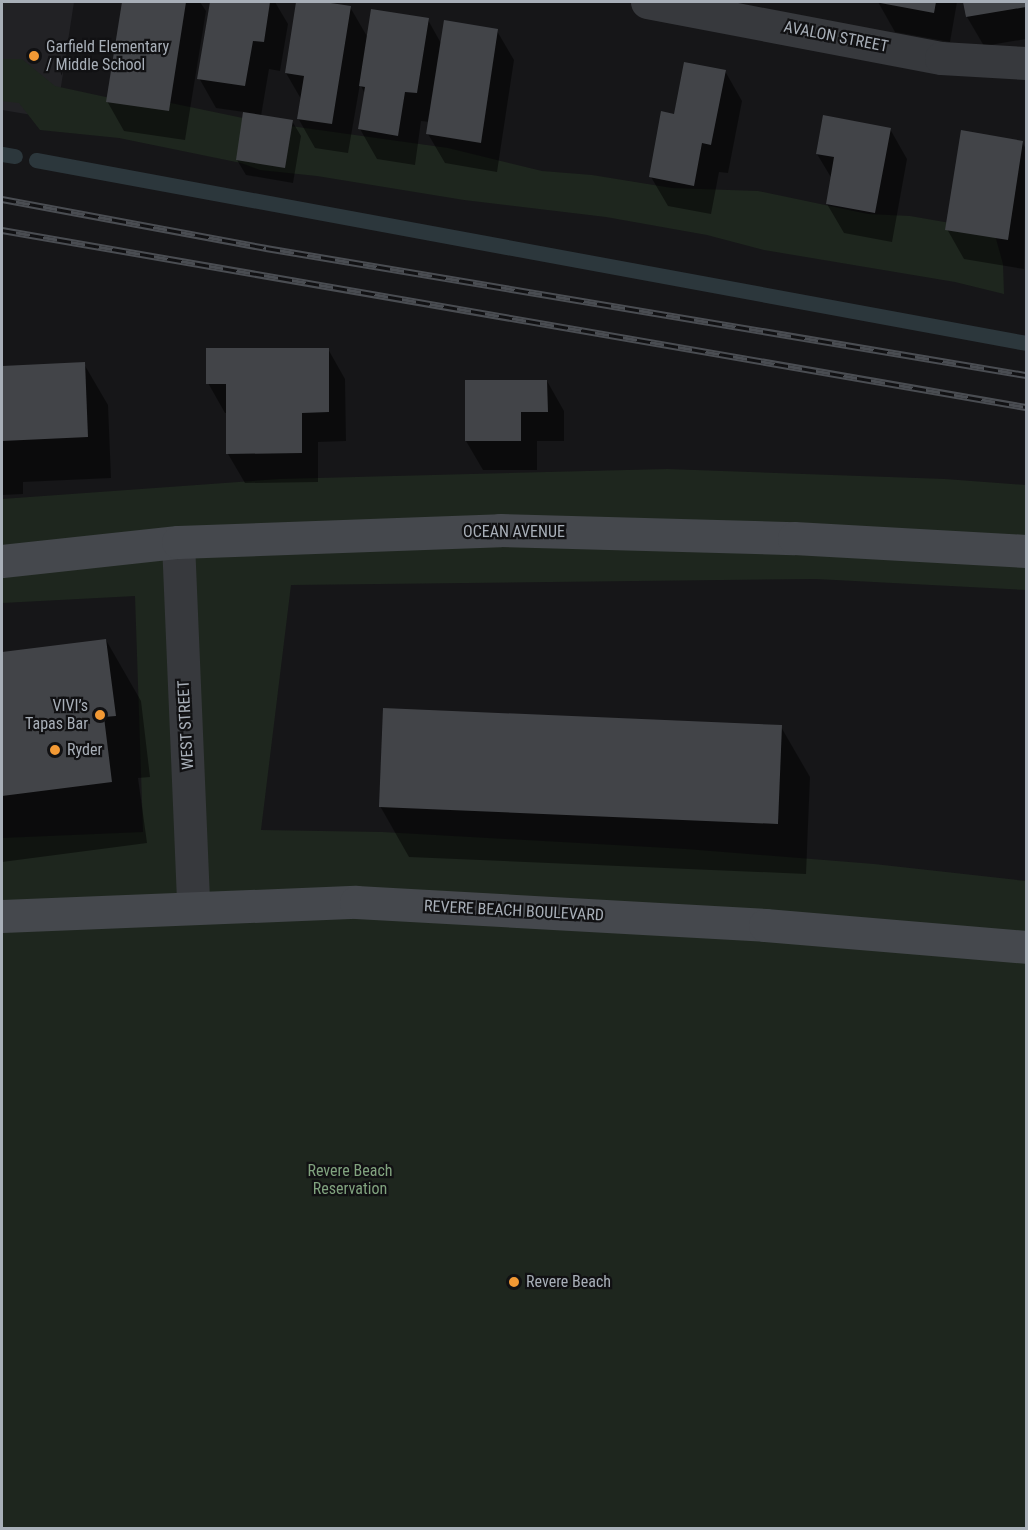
<!DOCTYPE html>
<html>
<head>
<meta charset="utf-8">
<style>
	body { margin:0 }
	#map { position:relative; width:1028px; height:1530px; overflow:hidden; background:#161618; font-family:"Roboto Condensed",sans-serif }
	div>[style] { position:absolute }
	.built>* { inset:0; background:#222225 }
	.green>* { inset:0; background:#1e261e }
	.shadow>* { inset:0; background:#0007 }
	.stream>* { height:15px; margin:-7.5px; padding:0 7.5px; transform-origin:7.5px; border-radius:7.5px; background:#2c373c }
	.building>* { inset:0; background:#424448 }
	.street>* { height:33px; margin:-16.5px; padding:0 16.5px; transform-origin:16.5px; border-radius:16.5px; background:#37393d }
	.secondary>* { height:33px; margin:-16.5px; padding:0 16.5px; transform-origin:16.5px; border-radius:16.5px; background:#45484d }
	.rail>* { height:7px; margin-top:-3.5px; transform-origin:0; background:repeating-linear-gradient(90deg,#111113 0 14px,#4a4d52 0 28px); box-sizing:border-box; border-block:2px solid #4a4d52 }
	.dots>* { width:16px; height:16px; translate:-50% -50%; box-sizing:border-box; border:3px solid #111113; border-radius:50% }
	span { translate:-50% -50%; white-space:nowrap; text-align:center; line-height:1.15; -webkit-text-stroke:4.5px #111113; paint-order:stroke }
	.street-label { font-size:16px; color:#a8afb8 }
	.poi-label { font-size:16px; color:#a8afb8 }
	.left { translate:0 -50%; text-align:left }
	.right { translate:-100% -50%; text-align:right }
	.park-label { font-size:16px; color:#81a37f }
	.frame { position:absolute; inset:0; border:3px solid #a8afb8; pointer-events:none }
</style>
</head>
<body>
<div id="map">
	<div class="built">
		<div style="clip-path:polygon(2px 2px,74px 2px,56px 119px,2px 110px)"></div>
	</div>
	<div class="green">
		<div style="clip-path:polygon(2px 59px,22px 59px,55px 86px,129px 102px,166px 102px,262px 122px,448px 148px,542px 171px,592px 175px,672px 188px,758px 191px,868px 214px,910px 216px,956px 224px,995px 235px,1003px 264px,1004px 294px,955px 282px,764px 250px,707px 235px,606px 217px,464px 200px,317px 176px,260px 170px,241px 163px,119px 138px,40px 130px,19px 103px,2px 101px)"></div>
		<div style="clip-path:polygon(667px 469px,945px 479px,1026px 485px,1026px 590px,816px 579px,291px 585px,261px 830px,382px 832px,686px 849px,874px 864px,1026px 881px,1026px 1528px,2px 1528px,2px 838px,143px 832px,135px 596px,2px 603px,2px 499px,279px 479px)"></div>
	</div>
	<div class="shadow">
		<div style="clip-path:polygon(123px 2px,200px 2px,206px 11px,185px 140px,124px 131px,107px 101px)"></div>
		<div style="clip-path:polygon(211px 2px,275px 2px,288px 24px,280px 71px,269px 69px,261px 116px,292px 121px,301px 136px,293px 183px,246px 175px,237px 160px,244px 112px,216px 108px,199px 78px)"></div>
		<div style="clip-path:polygon(298px 2px,350px 7px,368px 38px,428px 20px,442px 45px,497px 31px,514px 60px,497px 172px,445px 163px,428px 134px,430px 122px,421px 121px,415px 165px,377px 159px,360px 129px,365px 94px,360px 84px,348px 153px,315px 148px,298px 118px,301px 99px,286px 73px)"></div>
		<div style="clip-path:polygon(878px 2px,957px 2px,950px 42px,895px 32px)"></div>
		<div style="clip-path:polygon(965px 2px,1026px 2px,1026px 39px,984px 46px,967px 17px)"></div>
		<div style="clip-path:polygon(725px 71px,742px 101px,728px 173px,719px 172px,711px 214px,668px 206px,651px 177px,676px 115px)"></div>
		<div style="clip-path:polygon(890px 129px,907px 159px,892px 242px,844px 233px,827px 204px,832px 179px,817px 154px)"></div>
		<div style="clip-path:polygon(1022px 142px,1026px 149px,1024px 269px,964px 259px,947px 229px)"></div>
		<div style="clip-path:polygon(328px 349px,345px 379px,346px 441px,318px 442px,318px 482px,245px 483px,228px 454px,228px 413px,225px 413px,208px 383px)"></div>
		<div style="clip-path:polygon(84px 364px,108px 405px,111px 478px,23px 482px,23px 494px,2px 495px,2px 368px)"></div>
		<div style="clip-path:polygon(547px 381px,564px 411px,564px 441px,537px 441px,537px 470px,483px 470px,466px 441px)"></div>
		<div style="clip-path:polygon(106px 640px,141px 701px,150px 777px,138px 778px,147px 843px,2px 862px,2px 653px)"></div>
		<div style="clip-path:polygon(781px 727px,810px 777px,806px 874px,409px 857px,380px 806px)"></div>
	</div>
	<div class="stream">
		<div style="left:2px;top:154px;width:13px;rotate:9deg"></div>
		<div style="left:36px;top:160px;width:1007px;rotate:10.47deg"></div>
	</div>
	<div class="building">
		<div style="clip-path:polygon(122px 2px,186px 2px,169px 111px,106px 102px)"></div>
		<div style="clip-path:polygon(210px 2px,270px 2px,264px 42px,253px 41px,245px 86px,197px 79px)"></div>
		<div style="clip-path:polygon(296px 2px,324px 2px,351px 6px,332px 124px,297px 119px,304px 76px,285px 73px)"></div>
		<div style="clip-path:polygon(875px 2px,936px 2px,934px 13px)"></div>
		<div style="clip-path:polygon(963px 2px,1026px 2px,1026px 7px,966px 17px)"></div>
		<div style="clip-path:polygon(371px 9px,429px 18px,417px 93px,405px 92px,398px 136px,358px 129px,365px 87px,359px 86px)"></div>
		<div style="clip-path:polygon(444px 20px,498px 29px,481px 143px,426px 134px)"></div>
		<div style="clip-path:polygon(684px 62px,726px 70px,711px 145px,702px 143px,694px 186px,649px 177px,661px 111px,674px 114px)"></div>
		<div style="clip-path:polygon(243px 112px,293px 120px,285px 168px,236px 160px)"></div>
		<div style="clip-path:polygon(823px 115px,891px 128px,875px 213px,826px 204px,834px 157px,816px 154px)"></div>
		<div style="clip-path:polygon(961px 130px,1023px 141px,1008px 240px,945px 230px)"></div>
		<div style="clip-path:polygon(206px 348px,329px 348px,329px 412px,302px 413px,302px 453px,226px 454px,226px 384px,206px 384px)"></div>
		<div style="clip-path:polygon(85px 362px,88px 437px,2px 441px,2px 366px)"></div>
		<div style="clip-path:polygon(465px 380px,547px 380px,548px 412px,521px 412px,521px 441px,465px 441px)"></div>
		<div style="clip-path:polygon(106px 639px,116px 716px,104px 717px,112px 782px,2px 796px,2px 652px)"></div>
		<div style="clip-path:polygon(383px 708px,782px 725px,778px 824px,379px 807px)"></div>
	</div>
	<div class="street">
		<div style="left:647px;top:2px;width:299px;rotate:10.8deg"></div>
		<div style="left:941px;top:58px;width:85px;rotate:3.4deg"></div>
		<div style="left:178px;top:542px;width:365px;rotate:87.6deg"></div>
	</div>
	<div class="secondary">
		<div style="left:2px;top:561px;width:177px;rotate:-6.2deg"></div>
		<div style="left:178px;top:542px;width:322px;rotate:-2.1deg"></div>
		<div style="left:500px;top:530px;width:294px;rotate:1.6deg"></div>
		<div style="left:794px;top:538px;width:232px;rotate:3.2deg"></div>
		<div style="left:2px;top:916px;width:354px;rotate:-2.3deg"></div>
		<div style="left:356px;top:902px;width:410px;rotate:3.2deg"></div>
		<div style="left:765px;top:925px;width:262px;rotate:4.8deg"></div>
	</div>
	<div class="rail">
		<div style="left:2px;top:199px;width:269px;rotate:10.5deg"></div>
		<div style="left:266px;top:248px;width:771px;rotate:9.49deg"></div>
		<div style="left:2px;top:230px;width:1039px;rotate:9.81deg"></div>
	</div>
	<div class="dots">
		<div style="left:34px;top:56px;background:#f29934"></div>
		<div style="left:100px;top:715px;background:#f29934"></div>
		<div style="left:55px;top:750px;background:#f29934"></div>
		<div style="left:514px;top:1282px;background:#f29934"></div>
	</div>
	<div class="street-label">
		<span style="left:836px;top:37px;rotate:11deg">AVALON STREET</span>
		<span style="left:514px;top:532px">OCEAN AVENUE</span>
		<span style="left:186px;top:725px;rotate:-93deg">WEST STREET</span>
		<span style="left:514px;top:911px;rotate:3deg">REVERE BEACH BOULEVARD</span>
	</div>
	<div class="poi-label">
		<span class="left" style="left:46px;top:56px">Garfield Elementary<br>/ Middle School</span>
		<span class="right" style="left:88px;top:715px">VIVI’s<br>Tapas Bar</span>
		<span class="left" style="left:67px;top:750px">Ryder</span>
		<span class="left" style="left:526px;top:1282px">Revere Beach</span>
	</div>
	<div class="park-label">
		<span style="left:350px;top:1180px">Revere Beach<br>Reservation</span>
	</div>
	<div class="frame"></div>
</div>
</body>
</html>
